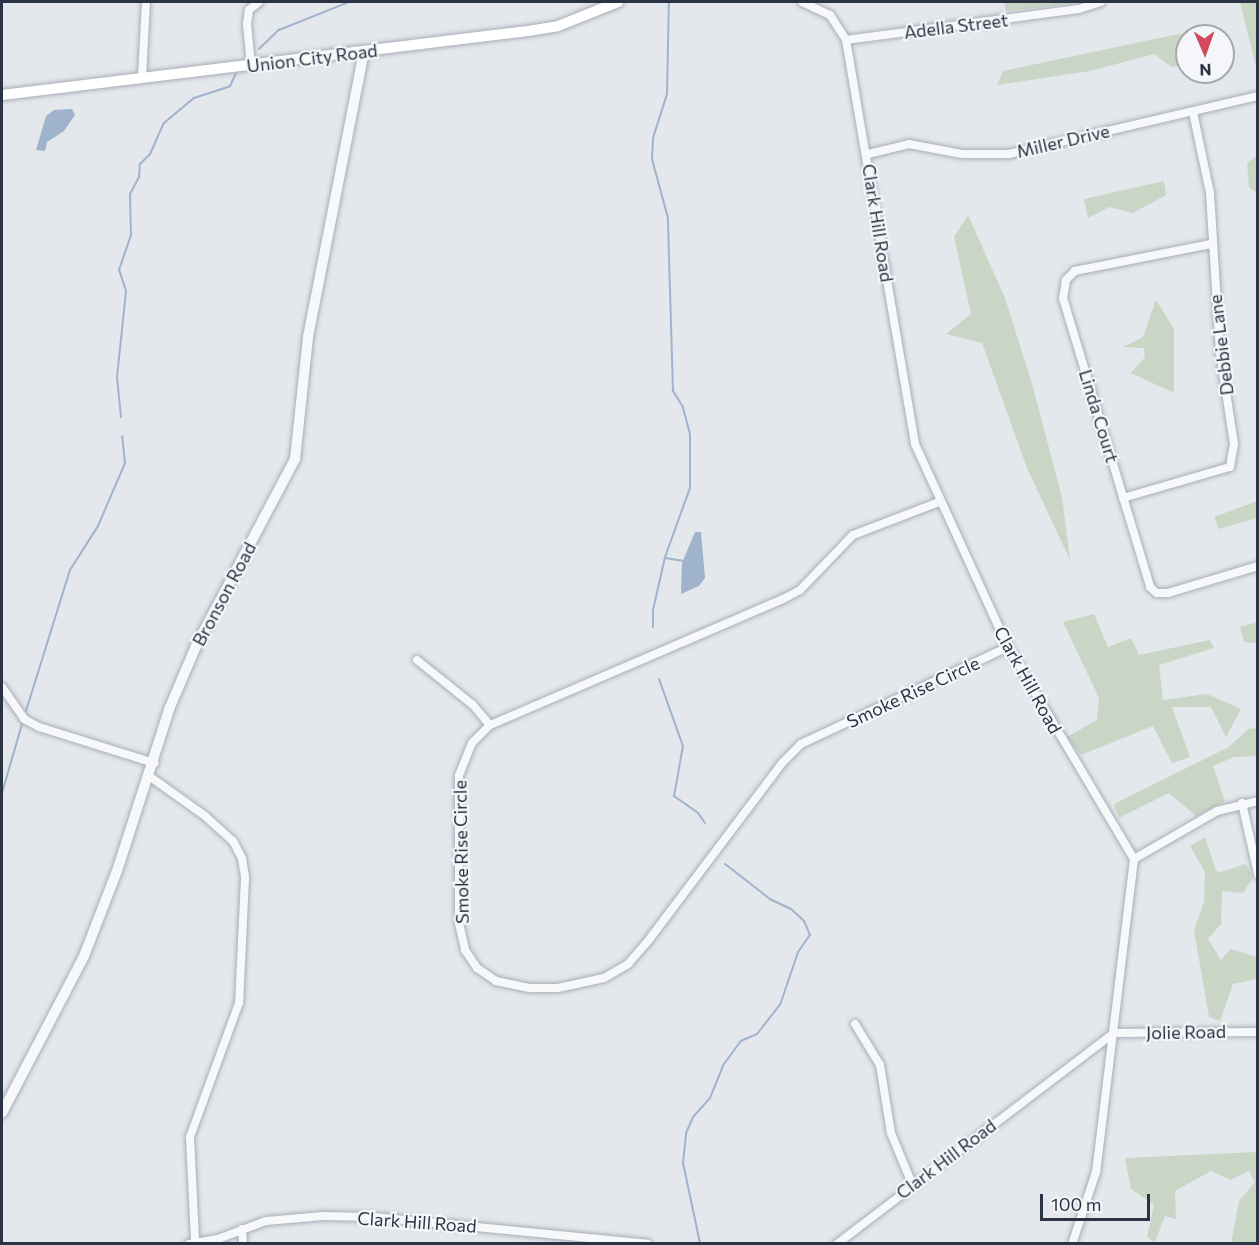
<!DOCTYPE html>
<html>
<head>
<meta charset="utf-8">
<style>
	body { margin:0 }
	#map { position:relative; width:1259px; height:1245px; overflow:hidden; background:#e4e7ec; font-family:Commissioner,sans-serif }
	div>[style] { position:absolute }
	.green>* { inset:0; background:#c9d6c5 }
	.water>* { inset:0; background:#9fb4cc }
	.stream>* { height:2px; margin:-1px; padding:0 1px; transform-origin:1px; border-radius:1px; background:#9fb4cc }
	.roads { filter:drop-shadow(0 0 2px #a9aeb7) drop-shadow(0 0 2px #a9aeb7) }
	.minor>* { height:8px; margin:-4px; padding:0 4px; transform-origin:4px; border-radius:4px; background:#f7f8fa }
	.tertiary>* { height:10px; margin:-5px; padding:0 5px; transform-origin:5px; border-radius:5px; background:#f7f8fa }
	.secondary>* { height:10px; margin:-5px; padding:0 5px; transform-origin:5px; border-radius:5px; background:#fff }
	span { translate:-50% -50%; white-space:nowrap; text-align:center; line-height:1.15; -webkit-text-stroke:4.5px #f4f6f9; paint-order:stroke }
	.street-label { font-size:18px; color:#2b3445 }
	.frame { position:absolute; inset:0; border:3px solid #2b3445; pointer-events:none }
	.north { position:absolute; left:1175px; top:24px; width:60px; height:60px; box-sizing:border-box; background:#f4f6f9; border:2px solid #a4a8b1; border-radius:50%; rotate:178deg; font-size:16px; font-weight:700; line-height:24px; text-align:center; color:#2b3445 }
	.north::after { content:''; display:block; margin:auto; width:21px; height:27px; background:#d1495b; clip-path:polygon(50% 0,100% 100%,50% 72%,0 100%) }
	.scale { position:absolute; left:1040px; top:1194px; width:110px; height:27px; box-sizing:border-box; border:3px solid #2b3445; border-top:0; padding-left:8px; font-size:18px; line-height:21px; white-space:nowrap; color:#2b3445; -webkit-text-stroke:4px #f4f6f9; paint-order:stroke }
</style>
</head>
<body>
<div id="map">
	<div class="green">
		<div style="clip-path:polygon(1004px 2px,1087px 2px,1006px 11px)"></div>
		<div style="clip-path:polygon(1240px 2px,1257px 2px,1257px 71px)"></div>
		<div style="clip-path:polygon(1183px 33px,1187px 65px,1171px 67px,1154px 54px,1090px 71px,997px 85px,1003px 71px)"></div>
		<div style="clip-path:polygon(1257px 156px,1257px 193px,1249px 187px,1247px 163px)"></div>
		<div style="clip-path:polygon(1164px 181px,1166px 195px,1133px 213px,1109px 207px,1088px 218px,1084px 199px)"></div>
		<div style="clip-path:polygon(968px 215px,1005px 298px,1032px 384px,1062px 497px,1070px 560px,1027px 468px,982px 343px,946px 334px,971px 314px,954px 237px)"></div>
		<div style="clip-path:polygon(1156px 300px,1174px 329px,1174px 393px,1131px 373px,1145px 357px,1144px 348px,1123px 347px,1143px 337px)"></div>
		<div style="clip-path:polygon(1257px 501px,1257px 518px,1219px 529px,1214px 517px)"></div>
		<div style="clip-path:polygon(1094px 614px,1108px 647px,1131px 638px,1139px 655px,1210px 640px,1214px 648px,1159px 665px,1163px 700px,1207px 694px,1241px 709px,1226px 737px,1211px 707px,1172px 707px,1190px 757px,1172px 763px,1153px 726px,1081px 755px,1067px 737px,1097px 720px,1099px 698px,1063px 622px)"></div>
		<div style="clip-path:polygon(1257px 622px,1257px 643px,1244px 642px,1240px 627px)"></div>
		<div style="clip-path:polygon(1257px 728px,1257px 756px,1234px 757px,1213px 766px,1225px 801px,1196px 816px,1169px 793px,1119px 818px,1114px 804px,1229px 747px,1248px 729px)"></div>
		<div style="clip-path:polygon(1205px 837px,1217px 873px,1246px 864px,1253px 878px,1243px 893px,1222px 891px,1221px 924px,1208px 939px,1221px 960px,1231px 949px,1257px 957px,1257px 979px,1233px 984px,1220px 1021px,1209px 1017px,1194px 930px,1204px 902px,1205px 872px,1190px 846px)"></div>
		<div style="clip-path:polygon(1257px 1152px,1257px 1243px,1231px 1243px,1239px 1201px,1255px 1182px,1249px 1171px,1231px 1180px,1211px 1171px,1175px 1191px,1176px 1219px,1165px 1216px,1155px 1242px,1147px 1237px,1154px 1205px,1131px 1189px,1125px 1158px)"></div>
	</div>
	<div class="water">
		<div style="clip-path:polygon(72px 109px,75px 115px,64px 131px,47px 142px,45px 151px,36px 150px,46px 116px,54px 110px)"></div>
		<div style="clip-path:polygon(695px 532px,701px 532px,705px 578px,699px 586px,681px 594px,682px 563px)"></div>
	</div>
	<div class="stream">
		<div style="left:259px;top:49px;width:28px;rotate:-44deg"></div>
		<div style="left:279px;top:30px;width:75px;rotate:-21.8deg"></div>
		<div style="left:121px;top:417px;width:40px;rotate:-95.7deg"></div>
		<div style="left:117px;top:377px;width:86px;rotate:-84deg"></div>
		<div style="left:126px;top:291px;width:22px;rotate:-108deg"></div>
		<div style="left:119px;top:270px;width:36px;rotate:-71deg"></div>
		<div style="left:131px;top:236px;width:42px;rotate:-91.4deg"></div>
		<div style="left:130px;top:194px;width:19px;rotate:-62deg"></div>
		<div style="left:139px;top:177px;width:13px;rotate:-86deg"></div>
		<div style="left:140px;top:164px;width:14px;rotate:-45deg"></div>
		<div style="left:150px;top:154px;width:34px;rotate:-66deg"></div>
		<div style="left:164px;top:123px;width:39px;rotate:-40deg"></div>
		<div style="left:194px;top:98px;width:38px;rotate:-18deg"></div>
		<div style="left:230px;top:86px;width:14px;rotate:-65deg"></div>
		<div style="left:665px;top:558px;width:18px;rotate:9deg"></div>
		<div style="left:653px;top:627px;width:17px;rotate:-90deg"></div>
		<div style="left:653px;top:610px;width:54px;rotate:-77.2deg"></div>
		<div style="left:665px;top:557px;width:73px;rotate:-70.1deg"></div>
		<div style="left:690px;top:488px;width:54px;rotate:-90deg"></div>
		<div style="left:690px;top:434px;width:28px;rotate:-105deg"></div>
		<div style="left:683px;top:407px;width:19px;rotate:-122deg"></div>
		<div style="left:673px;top:391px;width:173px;rotate:-91.7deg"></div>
		<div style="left:668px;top:218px;width:61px;rotate:-105.2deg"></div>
		<div style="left:652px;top:159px;width:21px;rotate:-87deg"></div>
		<div style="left:653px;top:138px;width:46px;rotate:-72.3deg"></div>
		<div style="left:667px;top:94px;width:92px;rotate:-88.8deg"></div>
		<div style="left:659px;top:679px;width:71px;rotate:70.3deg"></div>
		<div style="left:683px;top:746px;width:51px;rotate:100.2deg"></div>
		<div style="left:674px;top:796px;width:29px;rotate:35deg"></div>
		<div style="left:698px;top:813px;width:12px;rotate:55deg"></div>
		<div style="left:26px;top:711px;width:148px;rotate:-72.7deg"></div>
		<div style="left:70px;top:570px;width:52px;rotate:-57.5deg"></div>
		<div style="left:98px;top:526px;width:69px;rotate:-66.8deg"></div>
		<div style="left:125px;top:463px;width:27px;rotate:-96deg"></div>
		<div style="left:2px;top:793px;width:72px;rotate:-73.8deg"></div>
		<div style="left:700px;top:1243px;width:82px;rotate:-102deg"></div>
		<div style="left:683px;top:1163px;width:30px;rotate:-84deg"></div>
		<div style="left:686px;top:1133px;width:17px;rotate:-66deg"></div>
		<div style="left:693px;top:1117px;width:25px;rotate:-48deg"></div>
		<div style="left:710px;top:1098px;width:37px;rotate:-68deg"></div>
		<div style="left:724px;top:1064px;width:29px;rotate:-54deg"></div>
		<div style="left:741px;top:1041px;width:17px;rotate:-24deg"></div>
		<div style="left:757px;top:1034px;width:37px;rotate:-52deg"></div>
		<div style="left:780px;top:1005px;width:56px;rotate:-71.2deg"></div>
		<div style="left:798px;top:952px;width:21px;rotate:-55deg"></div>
		<div style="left:810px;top:935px;width:15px;rotate:-113deg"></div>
		<div style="left:804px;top:921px;width:18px;rotate:-137deg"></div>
		<div style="left:791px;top:909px;width:23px;rotate:-155deg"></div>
		<div style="left:770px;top:899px;width:57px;rotate:-142.1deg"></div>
	</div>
	<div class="roads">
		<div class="minor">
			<div style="left:802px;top:2px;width:31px;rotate:25deg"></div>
			<div style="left:830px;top:15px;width:30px;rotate:57deg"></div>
			<div style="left:846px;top:40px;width:410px;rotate:80.3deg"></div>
			<div style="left:915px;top:444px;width:223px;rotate:65.4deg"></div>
			<div style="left:1008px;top:647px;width:247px;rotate:59.3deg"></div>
			<div style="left:1134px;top:859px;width:315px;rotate:96.9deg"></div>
			<div style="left:1096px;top:1172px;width:76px;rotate:108.4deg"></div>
			<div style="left:846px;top:40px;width:235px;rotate:-7.6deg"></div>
			<div style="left:1079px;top:9px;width:23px;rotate:-18deg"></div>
			<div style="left:251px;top:65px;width:41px;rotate:-95.6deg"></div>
			<div style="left:247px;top:24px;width:14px;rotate:-82deg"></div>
			<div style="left:249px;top:10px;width:13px;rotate:-39deg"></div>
			<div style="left:142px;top:78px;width:76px;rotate:-87deg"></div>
			<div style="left:868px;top:154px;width:42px;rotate:-13.7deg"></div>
			<div style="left:909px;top:144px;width:54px;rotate:10.7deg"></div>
			<div style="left:962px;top:154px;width:47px"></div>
			<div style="left:1009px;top:154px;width:256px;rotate:-13.1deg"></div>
			<div style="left:1211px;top:244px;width:139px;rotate:168.8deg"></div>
			<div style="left:1075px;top:271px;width:13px;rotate:135deg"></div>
			<div style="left:1066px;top:280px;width:18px;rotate:99deg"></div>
			<div style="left:1063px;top:298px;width:302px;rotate:73.2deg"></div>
			<div style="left:1150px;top:587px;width:9px;rotate:41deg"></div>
			<div style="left:1157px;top:593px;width:11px"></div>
			<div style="left:1168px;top:593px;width:94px;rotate:-16.7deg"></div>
			<div style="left:1123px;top:498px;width:111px;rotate:-16.2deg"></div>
			<div style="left:1230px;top:467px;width:23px;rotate:-80deg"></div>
			<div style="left:1234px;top:444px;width:93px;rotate:-98.7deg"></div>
			<div style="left:1220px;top:352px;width:159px;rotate:-93.6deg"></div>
			<div style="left:1210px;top:193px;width:83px;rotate:-101.9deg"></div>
			<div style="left:939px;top:502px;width:92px;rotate:159deg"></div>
			<div style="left:853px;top:535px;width:76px;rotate:133.9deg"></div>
			<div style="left:800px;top:590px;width:19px;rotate:152deg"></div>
			<div style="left:783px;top:599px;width:319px;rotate:156.7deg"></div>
			<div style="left:490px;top:725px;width:25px;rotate:135deg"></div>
			<div style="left:472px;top:743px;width:35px;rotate:112deg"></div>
			<div style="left:459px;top:775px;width:148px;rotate:90deg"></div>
			<div style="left:459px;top:923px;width:28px;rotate:77deg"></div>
			<div style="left:465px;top:950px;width:22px;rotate:56deg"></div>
			<div style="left:477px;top:968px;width:23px;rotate:34deg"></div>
			<div style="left:496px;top:981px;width:35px;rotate:12deg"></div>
			<div style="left:530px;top:988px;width:28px"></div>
			<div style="left:558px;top:988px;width:47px;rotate:-12.3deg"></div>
			<div style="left:604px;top:978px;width:28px;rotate:-30deg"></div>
			<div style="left:628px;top:964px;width:30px;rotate:-49deg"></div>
			<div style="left:648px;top:941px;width:224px;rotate:-53deg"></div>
			<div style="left:783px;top:762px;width:25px;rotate:-45deg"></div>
			<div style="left:801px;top:744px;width:229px;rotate:-25.1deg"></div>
			<div style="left:417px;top:660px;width:72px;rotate:38.8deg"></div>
			<div style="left:473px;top:705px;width:26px;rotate:50deg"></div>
			<div style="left:2px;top:687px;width:39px;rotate:55deg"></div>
			<div style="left:24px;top:719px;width:17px;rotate:28deg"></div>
			<div style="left:39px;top:727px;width:121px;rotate:17.4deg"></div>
			<div style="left:149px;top:776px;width:69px;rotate:35.5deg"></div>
			<div style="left:205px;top:816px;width:38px;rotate:42deg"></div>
			<div style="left:233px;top:841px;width:19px;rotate:62deg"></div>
			<div style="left:242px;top:858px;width:20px;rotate:81deg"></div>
			<div style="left:245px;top:878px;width:125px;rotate:92.7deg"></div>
			<div style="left:239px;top:1003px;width:143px;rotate:110.1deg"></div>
			<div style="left:190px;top:1137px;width:104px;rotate:87.2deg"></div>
			<div style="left:1242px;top:803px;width:73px;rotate:77.3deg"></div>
			<div style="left:1134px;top:859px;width:96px;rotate:-30deg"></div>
			<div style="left:1217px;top:811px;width:42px;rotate:-13.7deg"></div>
			<div style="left:855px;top:1024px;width:48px;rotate:58.6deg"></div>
			<div style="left:880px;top:1065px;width:69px;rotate:80.8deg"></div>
			<div style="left:891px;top:1133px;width:55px;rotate:67.6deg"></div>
			<div style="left:1114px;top:1033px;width:144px;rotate:-0.4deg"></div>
			<div style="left:242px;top:1229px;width:15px;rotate:86deg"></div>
			<div style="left:189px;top:1244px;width:29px;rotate:-10deg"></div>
			<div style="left:218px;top:1239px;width:51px;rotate:-20.6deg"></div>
			<div style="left:266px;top:1221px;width:57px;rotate:-5deg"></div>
			<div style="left:323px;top:1216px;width:51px;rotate:1.1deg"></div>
			<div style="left:374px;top:1217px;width:275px;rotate:5.6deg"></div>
			<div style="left:837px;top:1244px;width:348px;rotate:-37.3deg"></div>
		</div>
		<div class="tertiary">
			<div style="left:2px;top:1113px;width:177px;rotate:-62.4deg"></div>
			<div style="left:84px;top:956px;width:91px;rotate:-68.8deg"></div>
			<div style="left:117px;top:871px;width:172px;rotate:-72.1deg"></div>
			<div style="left:170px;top:707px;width:66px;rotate:-66.9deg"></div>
			<div style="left:196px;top:646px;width:212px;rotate:-62.1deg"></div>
			<div style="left:295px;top:459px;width:123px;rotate:-83.9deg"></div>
			<div style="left:308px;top:337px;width:290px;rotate:-78.9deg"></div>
		</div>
		<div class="secondary">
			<div style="left:2px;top:95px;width:530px;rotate:-6.94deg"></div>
			<div style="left:528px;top:31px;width:30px;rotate:-9deg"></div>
			<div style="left:558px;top:26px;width:65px;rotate:-21.8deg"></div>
		</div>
	</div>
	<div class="street-label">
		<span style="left:956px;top:26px;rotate:-7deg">Adella Street</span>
		<span style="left:312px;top:58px;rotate:-7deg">Union City Road</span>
		<span style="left:1063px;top:141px;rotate:-13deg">Miller Drive</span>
		<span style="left:878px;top:223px;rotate:81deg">Clark Hill Road</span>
		<span style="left:1221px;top:345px;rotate:-97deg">Debbie Lane</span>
		<span style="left:1099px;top:416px;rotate:73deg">Linda Court</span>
		<span style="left:224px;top:594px;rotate:-62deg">Bronson Road</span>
		<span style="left:1028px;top:680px;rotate:61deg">Clark Hill Road</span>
		<span style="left:913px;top:692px;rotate:-25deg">Smoke Rise Circle</span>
		<span style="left:461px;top:852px;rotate:-91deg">Smoke Rise Circle</span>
		<span style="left:1186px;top:1032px;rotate:-1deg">Jolie Road</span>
		<span style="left:946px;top:1159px;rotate:-37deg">Clark Hill Road</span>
		<span style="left:417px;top:1222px;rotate:4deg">Clark Hill Road</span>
	</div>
	<div class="frame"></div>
	<div class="north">N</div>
	<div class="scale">100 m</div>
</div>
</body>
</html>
